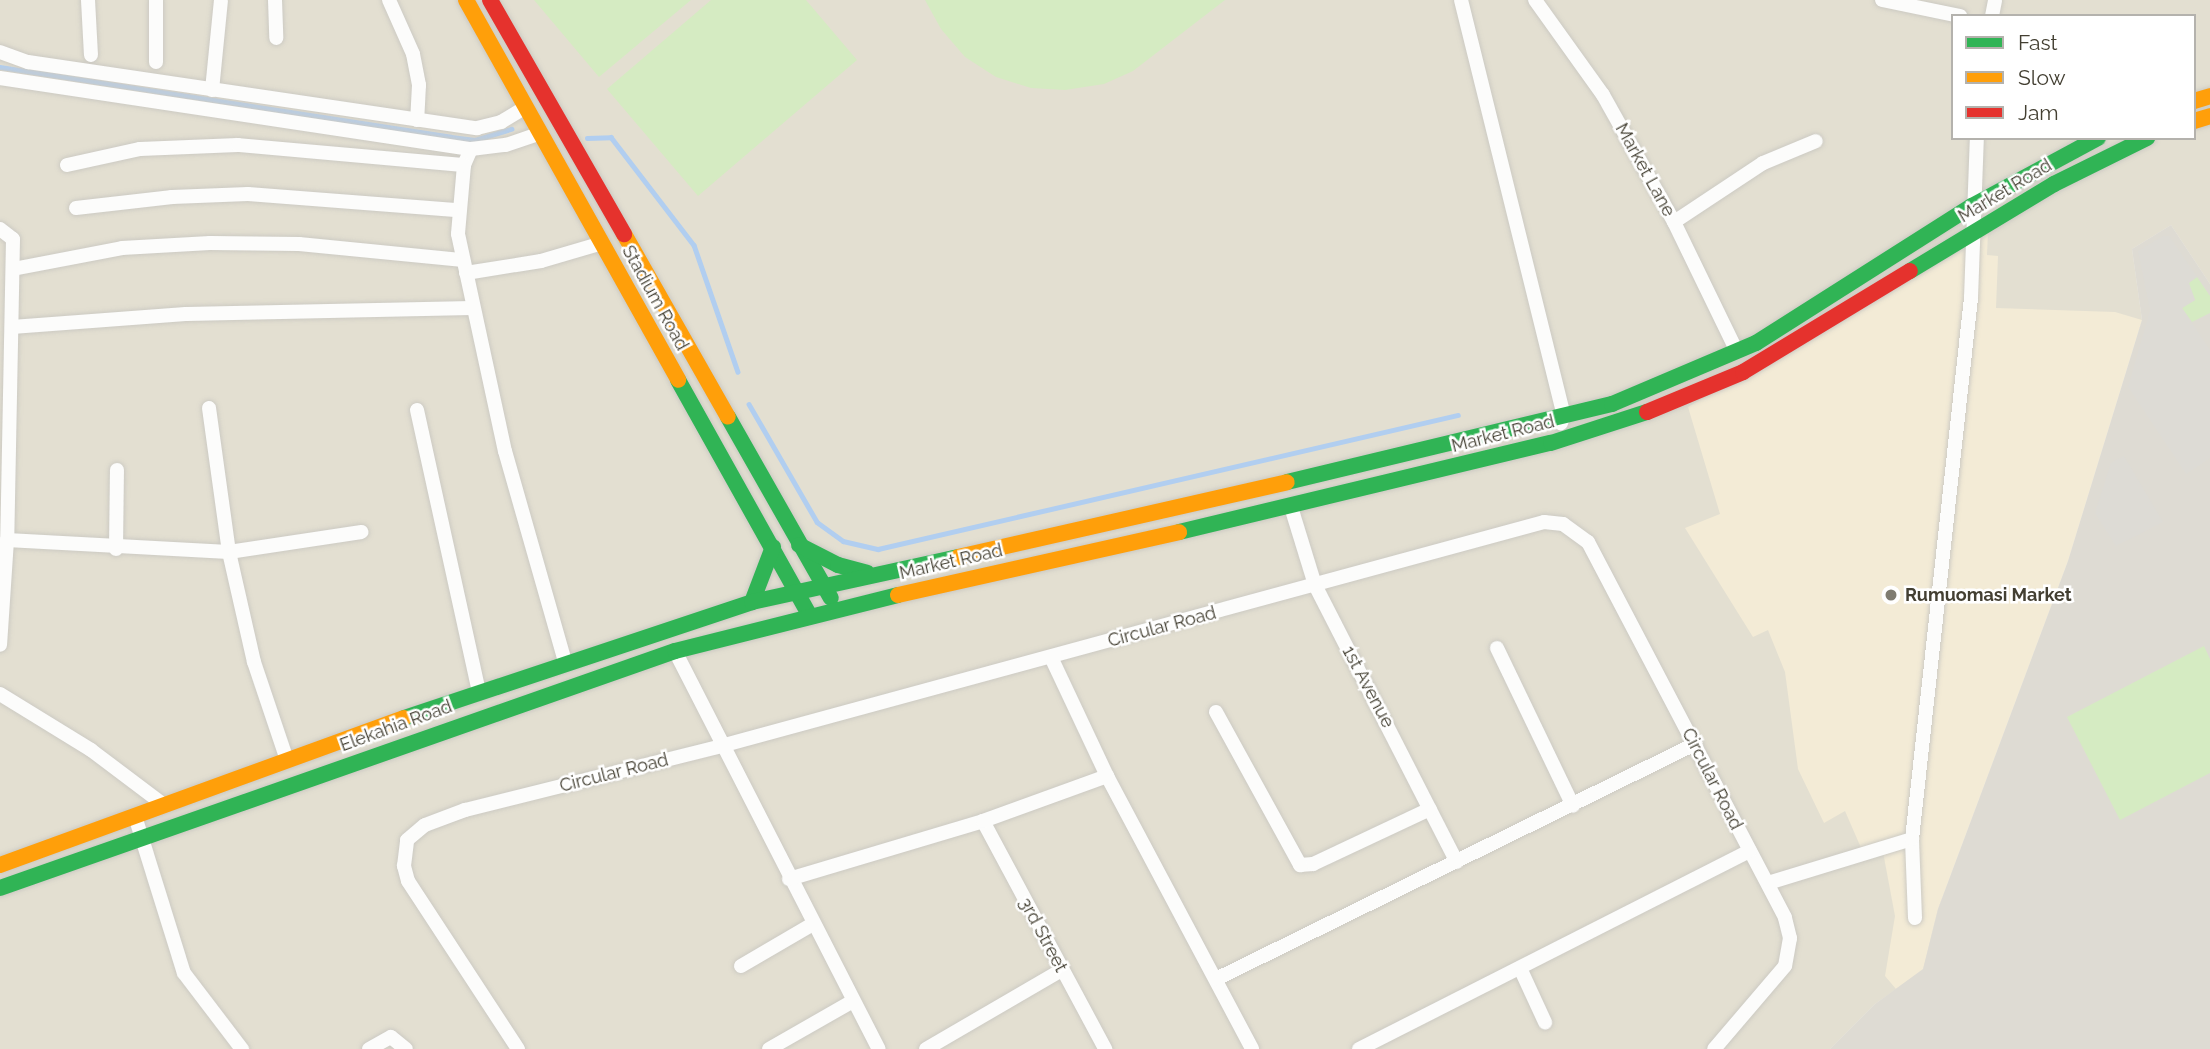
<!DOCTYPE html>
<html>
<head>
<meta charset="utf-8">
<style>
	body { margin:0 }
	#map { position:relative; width:2210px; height:1049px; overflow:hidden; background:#eeece5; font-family:Raleway,sans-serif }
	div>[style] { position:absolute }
	.residential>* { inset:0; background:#e3dfd1 }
	.commercial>* { inset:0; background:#f3ebd6 }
	.industrial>* { inset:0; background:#dedbd3 }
	.green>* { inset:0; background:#d5ebc2 }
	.parking>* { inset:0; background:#dddbd5 }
	.stream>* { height:4.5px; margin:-2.25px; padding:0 2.25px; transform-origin:2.25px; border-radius:2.25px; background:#b1cef0 }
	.roads { filter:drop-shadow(0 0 2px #cccac3) drop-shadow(0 0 2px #cccac3) }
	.street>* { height:14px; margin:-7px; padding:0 7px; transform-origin:7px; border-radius:7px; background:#fcfcfb }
	.fast>* { height:16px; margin:-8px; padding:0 8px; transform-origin:8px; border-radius:8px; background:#30b455 }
	.slow>* { height:16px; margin:-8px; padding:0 8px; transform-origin:8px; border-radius:8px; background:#ff9f0a }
	.jam>* { height:16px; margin:-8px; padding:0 8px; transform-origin:8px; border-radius:8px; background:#e5322d }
	.dots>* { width:19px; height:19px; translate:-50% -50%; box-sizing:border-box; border:4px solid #fff; border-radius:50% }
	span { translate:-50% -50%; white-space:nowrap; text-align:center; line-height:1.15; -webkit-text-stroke:5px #fff; paint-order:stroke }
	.street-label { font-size:18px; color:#433f32 }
	.poi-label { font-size:18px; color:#433f32; font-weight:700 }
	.left { translate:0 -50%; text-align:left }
	.legend { position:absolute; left:1951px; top:14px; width:245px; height:126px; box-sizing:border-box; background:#fff; border:2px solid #b4b2ad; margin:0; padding:9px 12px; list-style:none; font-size:21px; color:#433f32 }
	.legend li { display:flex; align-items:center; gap:14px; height:35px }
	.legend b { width:35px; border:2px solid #b4b2ad }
</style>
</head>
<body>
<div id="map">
	<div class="residential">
		<div style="clip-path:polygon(evenodd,0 0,2210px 0,2210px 284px,2171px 225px,2132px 249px,2142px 320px,1938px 909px,1923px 970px,1875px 1004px,1830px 1049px,0 1049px,0 0,1953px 16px,2194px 16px,2194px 138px,1953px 138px,1953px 16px)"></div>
	</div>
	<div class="commercial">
		<div style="clip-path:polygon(1988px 232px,1987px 255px,1998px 256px,1996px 308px,2115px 312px,2142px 320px,2068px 561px,1938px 909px,1923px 970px,1896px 989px,1885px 976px,1895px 916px,1883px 852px,1865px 857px,1845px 811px,1824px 823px,1798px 769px,1785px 672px,1768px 630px,1753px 637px,1685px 528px,1720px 514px,1688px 407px)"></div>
	</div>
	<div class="industrial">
		<div style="clip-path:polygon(2171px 225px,2210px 284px,2210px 1049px,1830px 1049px,1875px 1004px,1923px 969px,1938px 909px,2068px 561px,2142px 320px,2132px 249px)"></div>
	</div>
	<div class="green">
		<div style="clip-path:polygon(534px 0,691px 0,599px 77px)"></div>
		<div style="clip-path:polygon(711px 0,806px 0,857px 60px,698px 196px,607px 89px)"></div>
		<div style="clip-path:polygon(925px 0,1225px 0,1133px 71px,1104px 84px,1065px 90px,1031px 88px,996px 77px,965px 57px,941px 29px)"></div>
		<div style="clip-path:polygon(2197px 277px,2210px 296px,2210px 313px,2192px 322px,2182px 308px,2195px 300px,2188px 283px)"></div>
		<div style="clip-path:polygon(2204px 646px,2210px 659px,2210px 773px,2120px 820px,2067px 717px)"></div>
	</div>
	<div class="parking">
		<div style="clip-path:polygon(2163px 236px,2169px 236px,2197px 277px,2189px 283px,2195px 300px,2182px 308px,2210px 350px,2210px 458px,2186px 474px,2128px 387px,2150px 310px,2138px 251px)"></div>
		<div style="clip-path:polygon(2124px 456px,2163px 522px,2116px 546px,2095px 513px,2111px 463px)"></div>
	</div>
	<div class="stream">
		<div style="left:0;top:67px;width:456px;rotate:8.8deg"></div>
		<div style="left:451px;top:137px;width:24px;rotate:7deg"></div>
		<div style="left:475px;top:140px;width:38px;rotate:-17deg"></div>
		<div style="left:587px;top:138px;width:24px;rotate:-2deg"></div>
		<div style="left:611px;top:137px;width:136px;rotate:52.5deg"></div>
		<div style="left:694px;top:245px;width:134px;rotate:70.9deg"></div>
		<div style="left:749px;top:404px;width:136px;rotate:60deg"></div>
		<div style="left:817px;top:522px;width:32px;rotate:36deg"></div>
		<div style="left:843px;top:541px;width:36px;rotate:13deg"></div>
		<div style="left:878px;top:549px;width:595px;rotate:-13.01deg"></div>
	</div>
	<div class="roads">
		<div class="street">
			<div style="left:88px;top:0;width:55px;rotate:86.9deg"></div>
			<div style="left:275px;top:0;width:38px;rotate:88deg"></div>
			<div style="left:389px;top:0;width:59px;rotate:66deg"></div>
			<div style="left:413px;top:54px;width:32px;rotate:79deg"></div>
			<div style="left:419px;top:85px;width:35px;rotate:93deg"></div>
			<div style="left:1461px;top:0;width:428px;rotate:76.1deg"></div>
			<div style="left:1564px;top:415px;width:9px;rotate:111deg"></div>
			<div style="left:1535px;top:0;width:117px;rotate:54.4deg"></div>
			<div style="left:1603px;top:95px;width:145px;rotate:60.8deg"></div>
			<div style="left:1674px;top:222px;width:144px;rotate:64.1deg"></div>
			<div style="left:1882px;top:0;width:80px;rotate:11.6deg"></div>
			<div style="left:1992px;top:16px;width:16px;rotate:-79deg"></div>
			<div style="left:0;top:52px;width:30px;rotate:20deg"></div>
			<div style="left:28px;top:62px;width:454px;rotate:8.4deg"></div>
			<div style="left:477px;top:128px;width:25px;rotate:-14deg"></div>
			<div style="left:501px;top:122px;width:29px;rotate:-31deg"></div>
			<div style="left:156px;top:62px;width:62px;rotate:-90deg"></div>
			<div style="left:0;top:78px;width:476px;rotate:8.6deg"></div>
			<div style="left:471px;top:149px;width:35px;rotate:-7deg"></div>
			<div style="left:506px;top:145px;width:36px;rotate:-19deg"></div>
			<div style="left:212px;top:90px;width:90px;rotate:-84.3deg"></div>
			<div style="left:471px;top:149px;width:17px;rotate:114deg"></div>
			<div style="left:464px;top:165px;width:69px;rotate:95deg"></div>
			<div style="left:458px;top:234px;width:222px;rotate:77.8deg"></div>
			<div style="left:505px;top:451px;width:218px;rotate:74.1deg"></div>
			<div style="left:67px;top:165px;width:75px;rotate:-12.4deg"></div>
			<div style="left:140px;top:149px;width:98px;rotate:-2.3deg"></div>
			<div style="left:238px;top:145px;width:227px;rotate:5.1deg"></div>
			<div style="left:76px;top:208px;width:97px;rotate:-6.5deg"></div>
			<div style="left:172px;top:197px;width:76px;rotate:-2.3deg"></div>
			<div style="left:248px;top:194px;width:211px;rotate:4.4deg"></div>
			<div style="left:1674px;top:222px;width:107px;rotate:-33.5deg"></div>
			<div style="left:1763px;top:163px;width:57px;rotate:-22.5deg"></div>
			<div style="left:0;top:229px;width:16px;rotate:38deg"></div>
			<div style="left:13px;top:239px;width:301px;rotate:91.1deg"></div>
			<div style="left:7px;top:540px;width:105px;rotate:93.8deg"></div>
			<div style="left:13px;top:269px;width:111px;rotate:-10.9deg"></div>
			<div style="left:122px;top:248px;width:88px;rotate:-3.3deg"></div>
			<div style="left:210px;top:243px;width:89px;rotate:0.6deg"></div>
			<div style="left:299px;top:244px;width:165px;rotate:5.6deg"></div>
			<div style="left:466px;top:273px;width:76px;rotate:-9.1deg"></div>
			<div style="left:541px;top:261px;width:64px;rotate:-16.4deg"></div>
			<div style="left:12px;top:327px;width:174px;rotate:-4.3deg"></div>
			<div style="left:186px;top:314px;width:286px;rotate:-1.2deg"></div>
			<div style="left:209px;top:408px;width:145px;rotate:82.1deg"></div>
			<div style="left:229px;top:552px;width:113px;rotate:77.2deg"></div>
			<div style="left:254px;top:662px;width:103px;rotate:71.4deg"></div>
			<div style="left:417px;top:410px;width:288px;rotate:77.6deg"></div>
			<div style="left:1291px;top:507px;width:82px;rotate:72.9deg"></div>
			<div style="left:1315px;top:585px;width:311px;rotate:62.9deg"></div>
			<div style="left:7px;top:540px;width:222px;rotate:3.1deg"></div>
			<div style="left:229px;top:552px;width:134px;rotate:-8.6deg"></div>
			<div style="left:116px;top:549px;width:79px;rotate:-89.3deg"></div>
			<div style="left:1497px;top:648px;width:175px;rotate:64.3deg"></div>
			<div style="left:675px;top:651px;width:447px;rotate:62.9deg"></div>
			<div style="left:1051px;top:657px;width:132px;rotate:64.8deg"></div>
			<div style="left:1107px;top:776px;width:309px;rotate:62deg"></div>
			<div style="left:0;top:694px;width:107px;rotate:31.6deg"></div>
			<div style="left:91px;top:750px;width:91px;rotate:37deg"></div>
			<div style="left:1216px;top:712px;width:175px;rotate:61.2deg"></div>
			<div style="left:1300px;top:865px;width:13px;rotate:-4deg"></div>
			<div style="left:1313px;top:864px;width:129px;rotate:-25.2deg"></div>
			<div style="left:135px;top:816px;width:164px;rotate:72.7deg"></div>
			<div style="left:184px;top:973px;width:96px;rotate:52.7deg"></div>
			<div style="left:983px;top:821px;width:259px;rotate:61.8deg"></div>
			<div style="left:789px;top:879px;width:202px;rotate:-16.6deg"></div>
			<div style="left:983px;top:821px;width:132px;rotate:-19.9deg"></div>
			<div style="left:1768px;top:883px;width:151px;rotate:-17deg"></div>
			<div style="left:1915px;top:918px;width:79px;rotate:-92.2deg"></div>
			<div style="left:1912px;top:839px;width:544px;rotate:-83.78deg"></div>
			<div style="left:1971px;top:298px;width:160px;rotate:-87.9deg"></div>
			<div style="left:741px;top:966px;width:83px;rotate:-30.3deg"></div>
			<div style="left:1520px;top:968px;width:60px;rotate:65.2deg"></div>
			<div style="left:1216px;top:979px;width:534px;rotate:-26.13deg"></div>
			<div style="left:369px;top:1049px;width:25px;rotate:-29deg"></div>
			<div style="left:391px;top:1037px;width:19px;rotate:39deg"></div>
			<div style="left:518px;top:1049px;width:201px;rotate:-123.2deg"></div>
			<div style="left:408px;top:881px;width:16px;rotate:-105deg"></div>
			<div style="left:404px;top:866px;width:26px;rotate:-83deg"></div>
			<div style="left:407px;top:840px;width:23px;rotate:-40deg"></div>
			<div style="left:425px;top:825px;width:43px;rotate:-20.6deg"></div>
			<div style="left:465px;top:810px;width:264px;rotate:-14deg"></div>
			<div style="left:721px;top:746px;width:853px;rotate:-15.23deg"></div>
			<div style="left:1544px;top:522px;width:19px;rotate:6deg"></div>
			<div style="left:1563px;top:524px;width:31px;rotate:36deg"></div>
			<div style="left:1588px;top:542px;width:424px;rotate:62.3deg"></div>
			<div style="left:1785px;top:918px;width:21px;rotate:76deg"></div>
			<div style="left:1790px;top:938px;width:28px;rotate:100deg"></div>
			<div style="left:1785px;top:966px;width:109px;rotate:130.5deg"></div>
			<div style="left:769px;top:1049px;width:97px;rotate:-29.7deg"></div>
			<div style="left:926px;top:1049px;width:157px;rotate:-30.2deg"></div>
			<div style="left:1359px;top:1049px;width:438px;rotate:-26.9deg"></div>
		</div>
		<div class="fast">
			<div style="left:1910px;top:271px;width:168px;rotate:-31.1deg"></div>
			<div style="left:2054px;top:184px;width:104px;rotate:-26.3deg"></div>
			<div style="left:678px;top:380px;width:270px;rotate:60.8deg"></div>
			<div style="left:728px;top:417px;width:208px;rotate:60.4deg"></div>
			<div style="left:1287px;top:482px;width:334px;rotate:-13.5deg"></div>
			<div style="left:1612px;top:404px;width:156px;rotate:-23deg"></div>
			<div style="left:1756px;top:343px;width:256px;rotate:-32.4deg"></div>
			<div style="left:1972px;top:206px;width:143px;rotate:-28.4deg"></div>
			<div style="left:1179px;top:532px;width:382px;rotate:-13.5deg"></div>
			<div style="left:1551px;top:443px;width:101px;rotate:-17.9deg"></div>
			<div style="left:799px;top:545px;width:44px;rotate:27.1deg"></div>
			<div style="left:838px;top:565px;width:30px;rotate:15deg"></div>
			<div style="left:752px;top:602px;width:59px;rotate:-69.1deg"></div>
			<div style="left:404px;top:718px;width:367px;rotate:-18.4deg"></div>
			<div style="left:752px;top:602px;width:211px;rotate:-12.3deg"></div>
			<div style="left:0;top:888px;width:715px;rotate:-19.35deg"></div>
			<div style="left:675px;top:651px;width:230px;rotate:-14.1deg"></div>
		</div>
		<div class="slow">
			<div style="left:466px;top:0;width:435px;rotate:60.8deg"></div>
			<div style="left:2194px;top:101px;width:17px;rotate:-17deg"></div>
			<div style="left:2194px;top:121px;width:17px;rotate:-17deg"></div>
			<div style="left:624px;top:234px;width:210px;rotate:60.4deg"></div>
			<div style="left:958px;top:557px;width:337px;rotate:-12.8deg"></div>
			<div style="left:898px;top:595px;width:288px;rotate:-12.6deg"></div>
			<div style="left:0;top:865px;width:430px;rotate:-20deg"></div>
		</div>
		<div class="jam">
			<div style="left:490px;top:0;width:270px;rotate:60.2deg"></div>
			<div style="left:1647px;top:412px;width:104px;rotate:-22.6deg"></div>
			<div style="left:1743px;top:372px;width:195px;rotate:-31.2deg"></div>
		</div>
	</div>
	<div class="dots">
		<div style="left:1891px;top:595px;background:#7f7c71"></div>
	</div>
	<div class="street-label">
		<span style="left:1645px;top:170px;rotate:61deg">Market Lane</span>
		<span style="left:2005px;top:191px;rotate:-31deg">Market Road</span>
		<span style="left:655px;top:298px;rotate:61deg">Stadium Road</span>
		<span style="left:1503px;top:434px;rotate:-14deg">Market Road</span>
		<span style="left:951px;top:562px;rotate:-13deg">Market Road</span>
		<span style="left:1162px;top:627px;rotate:-15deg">Circular Road</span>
		<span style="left:1368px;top:687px;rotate:62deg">1st Avenue</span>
		<span style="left:396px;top:726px;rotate:-20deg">Elekahia Road</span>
		<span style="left:614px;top:773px;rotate:-14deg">Circular Road</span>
		<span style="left:1712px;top:779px;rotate:63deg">Circular Road</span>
		<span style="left:1043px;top:935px;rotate:62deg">3rd Street</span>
	</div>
	<div class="poi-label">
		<span class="left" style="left:1905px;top:595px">Rumuomasi Market</span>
	</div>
	<ul class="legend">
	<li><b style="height:9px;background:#30b455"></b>Fast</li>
	<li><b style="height:9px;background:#ff9f0a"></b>Slow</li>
	<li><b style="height:9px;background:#e5322d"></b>Jam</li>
	</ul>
</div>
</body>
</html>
